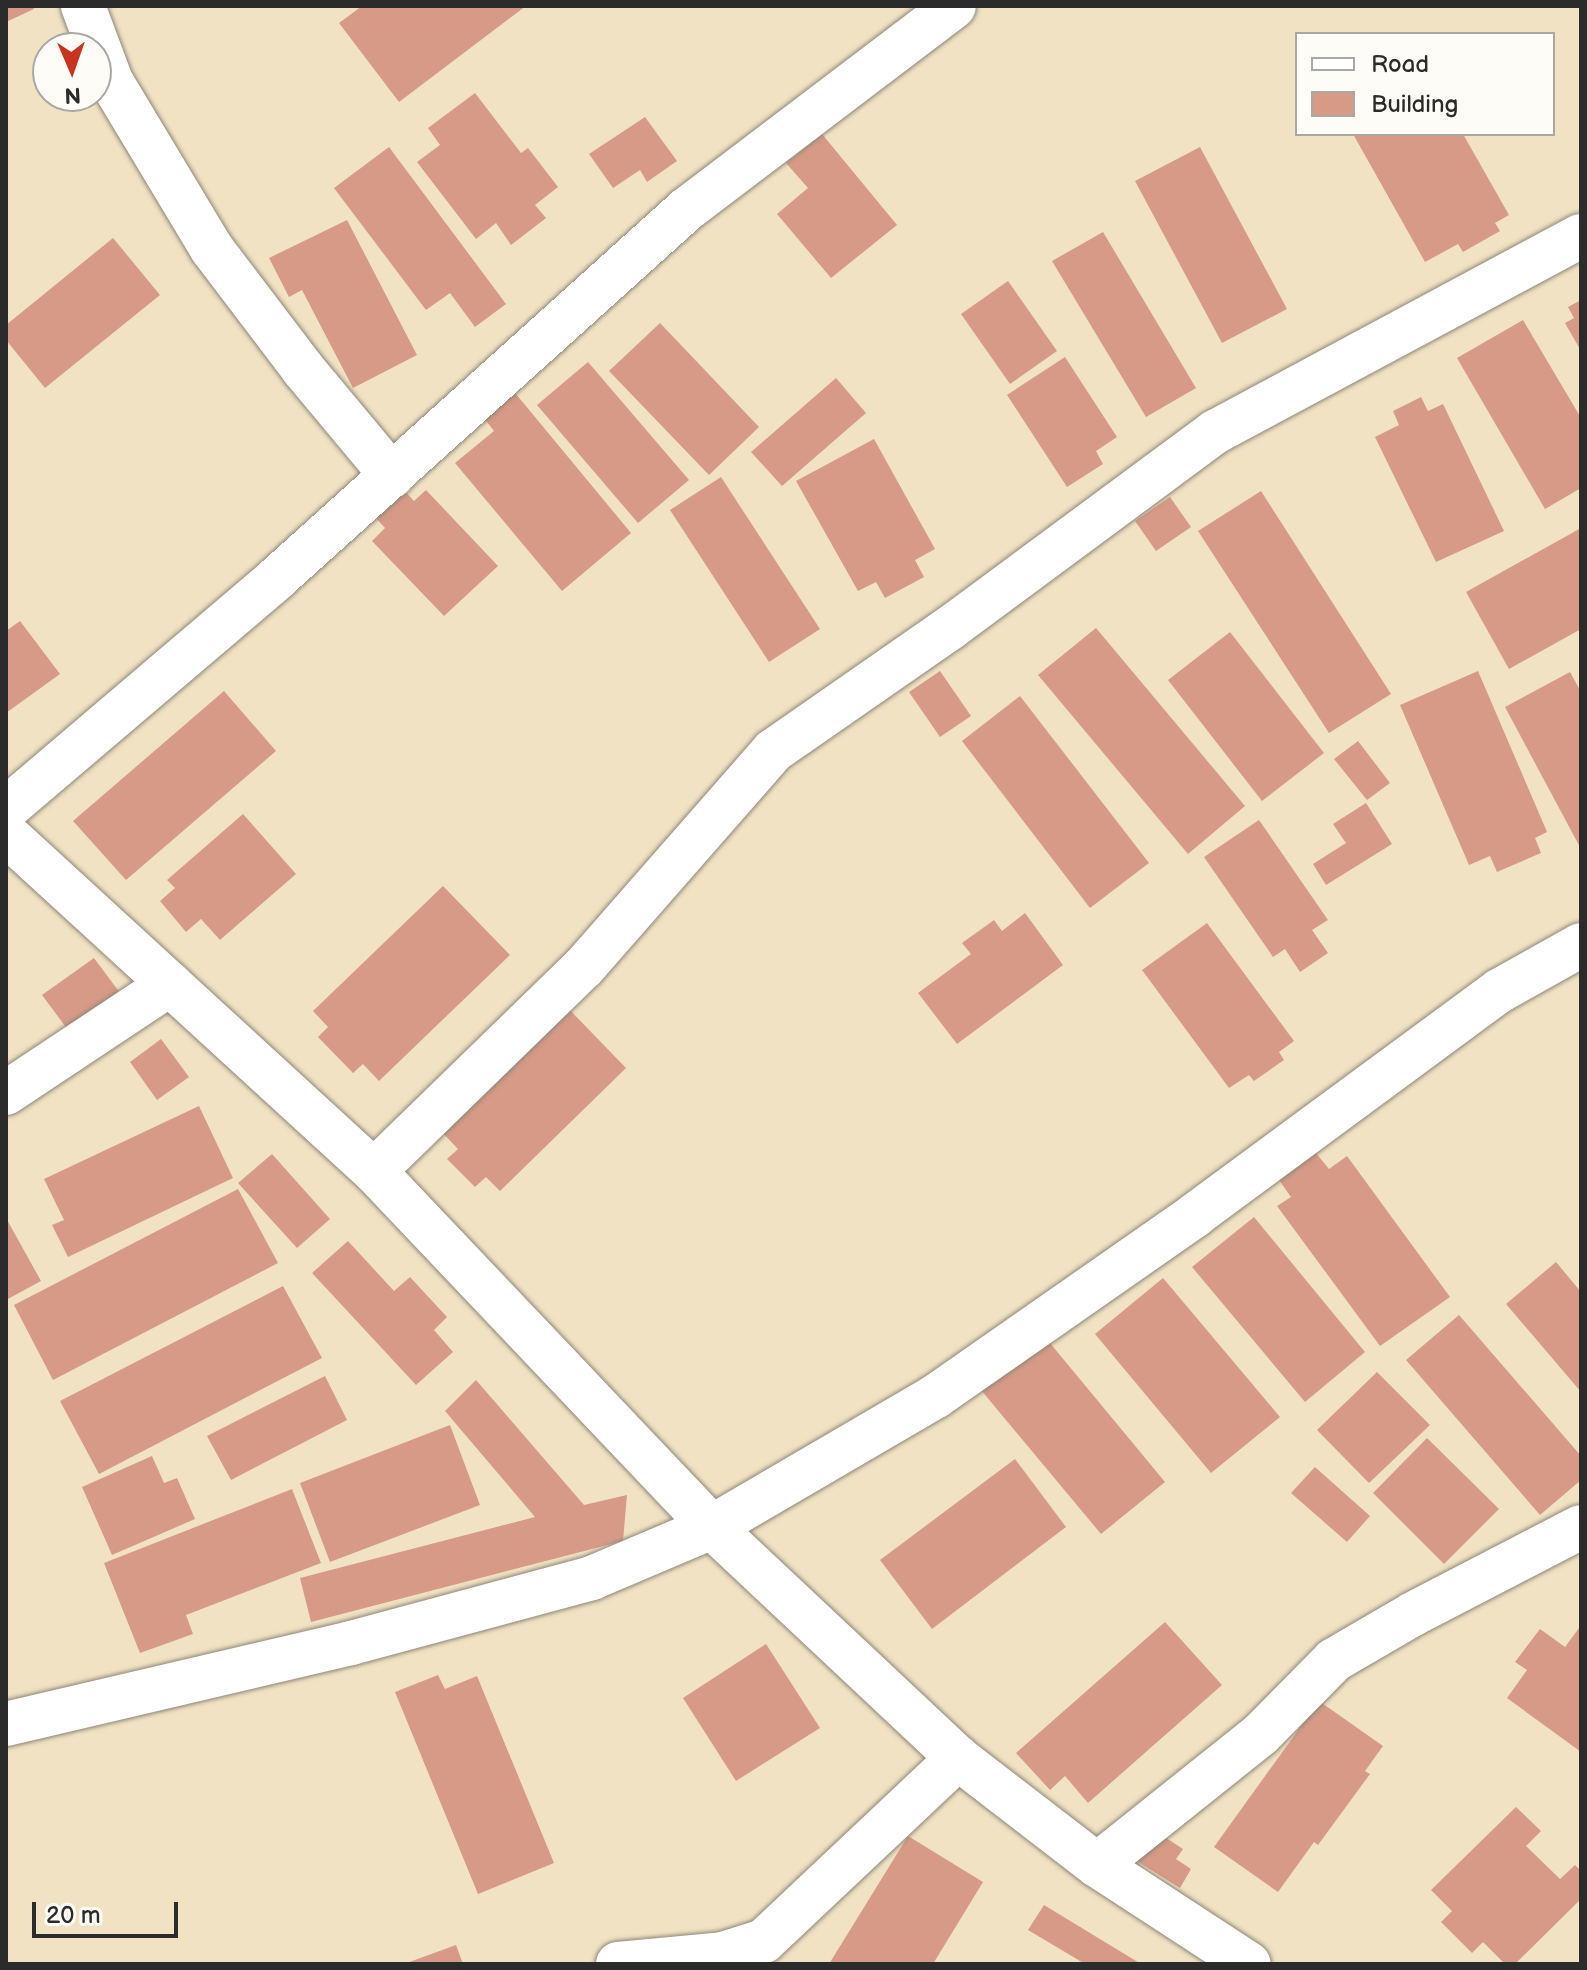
<!DOCTYPE html>
<html>
<head>
<meta charset="utf-8">
<style>
	body { margin:0 }
	#map { position:relative; width:1587px; height:1970px; overflow:hidden; background:#f1e2c4; font-family:"Balsamiq Sans",sans-serif }
	div>[style] { position:absolute }
	.building>* { inset:0; background:#d79a87 }
	.roads { filter:drop-shadow(0 0 2px #8e8678) drop-shadow(0 0 2px #8e8678) }
	.minor>* { height:44px; margin:-22px; padding:0 22px; transform-origin:22px; border-radius:22px; background:#fff }
	span { translate:-50% -50%; white-space:nowrap; text-align:center; line-height:1.15; -webkit-text-stroke:7px #fdfcf7; paint-order:stroke }
	.frame { position:absolute; inset:0; border:8px solid #2b2b2b; pointer-events:none }
	.legend { position:absolute; left:1295px; top:32px; width:260px; height:104px; box-sizing:border-box; background:#fdfcf7; border:2px solid #a9a8a5; margin:0; padding:10px 14px; list-style:none; font-size:24px; color:#2b2b2b }
	.legend li { display:flex; align-items:center; gap:16px; height:40px }
	.legend b { width:40px; border:2px solid #a9a8a5 }
	.north { position:absolute; left:32px; top:32px; width:80px; height:80px; box-sizing:border-box; background:#fdfcf7; border:2px solid #a9a8a5; border-radius:50%; rotate:178deg; font-size:22px; font-weight:700; line-height:32px; text-align:center; color:#2b2b2b }
	.north::after { content:''; display:block; margin:auto; width:28px; height:36px; background:#c8321e; clip-path:polygon(50% 0,100% 100%,50% 72%,0 100%) }
	.scale { position:absolute; left:32px; top:1902px; width:146px; height:36px; box-sizing:border-box; border:4px solid #2b2b2b; border-top:0; padding-left:10px; font-size:24px; line-height:28px; white-space:nowrap; color:#2b2b2b; -webkit-text-stroke:6px #fdfcf7; paint-order:stroke }
</style>
</head>
<body>
<div id="map">
	<div class="building">
		<div style="clip-path:polygon(6px 6px,33px 6px,34px 9px,6px 22px)"></div>
		<div style="clip-path:polygon(362px 6px,526px 6px,399px 102px,339px 23px)"></div>
		<div style="clip-path:polygon(475px 93px,521px 153px,528px 148px,558px 187px,535px 205px,546px 218px,511px 245px,496px 223px,476px 239px,417px 162px,440px 145px,428px 128px)"></div>
		<div style="clip-path:polygon(645px 117px,677px 161px,647px 182px,640px 170px,613px 188px,589px 154px)"></div>
		<div style="clip-path:polygon(822px 134px,897px 225px,831px 278px,777px 214px,808px 188px,786px 163px)"></div>
		<div style="clip-path:polygon(1353px 134px,1463px 134px,1509px 215px,1495px 223px,1500px 231px,1463px 252px,1458px 244px,1425px 262px)"></div>
		<div style="clip-path:polygon(389px 147px,506px 304px,475px 327px,450px 293px,426px 310px,334px 188px)"></div>
		<div style="clip-path:polygon(1200px 147px,1287px 309px,1222px 343px,1135px 181px)"></div>
		<div style="clip-path:polygon(347px 220px,417px 355px,353px 388px,302px 290px,289px 297px,269px 258px)"></div>
		<div style="clip-path:polygon(1103px 232px,1196px 388px,1146px 417px,1052px 261px)"></div>
		<div style="clip-path:polygon(113px 238px,160px 295px,45px 388px,6px 340px,6px 325px)"></div>
		<div style="clip-path:polygon(1008px 281px,1057px 351px,1010px 384px,961px 314px)"></div>
		<div style="clip-path:polygon(1581px 300px,1581px 351px,1565px 323px,1574px 318px,1568px 307px)"></div>
		<div style="clip-path:polygon(1523px 320px,1581px 418px,1581px 488px,1545px 509px,1457px 358px)"></div>
		<div style="clip-path:polygon(660px 323px,759px 427px,709px 475px,609px 371px)"></div>
		<div style="clip-path:polygon(1065px 357px,1117px 437px,1096px 451px,1103px 464px,1067px 487px,1007px 395px)"></div>
		<div style="clip-path:polygon(588px 362px,689px 480px,638px 523px,537px 405px)"></div>
		<div style="clip-path:polygon(836px 378px,866px 413px,782px 486px,751px 452px)"></div>
		<div style="clip-path:polygon(511px 388px,631px 533px,562px 591px,455px 463px,494px 431px,480px 413px)"></div>
		<div style="clip-path:polygon(1421px 397px,1428px 411px,1443px 404px,1504px 531px,1436px 562px,1375px 437px,1399px 425px,1393px 411px)"></div>
		<div style="clip-path:polygon(874px 439px,935px 549px,915px 560px,924px 577px,885px 598px,876px 582px,858px 591px,796px 481px)"></div>
		<div style="clip-path:polygon(721px 477px,820px 629px,769px 662px,670px 510px)"></div>
		<div style="clip-path:polygon(404px 490px,414px 501px,426px 490px,498px 566px,444px 616px,372px 541px,385px 528px,375px 517px)"></div>
		<div style="clip-path:polygon(1261px 491px,1391px 694px,1329px 733px,1198px 531px)"></div>
		<div style="clip-path:polygon(1170px 497px,1191px 527px,1156px 551px,1135px 521px)"></div>
		<div style="clip-path:polygon(1581px 528px,1581px 629px,1509px 669px,1466px 592px)"></div>
		<div style="clip-path:polygon(20px 621px,60px 674px,6px 713px,6px 631px)"></div>
		<div style="clip-path:polygon(1096px 628px,1245px 806px,1188px 854px,1038px 675px)"></div>
		<div style="clip-path:polygon(1230px 632px,1324px 753px,1262px 801px,1168px 680px)"></div>
		<div style="clip-path:polygon(940px 671px,971px 716px,940px 737px,909px 692px)"></div>
		<div style="clip-path:polygon(1478px 671px,1547px 832px,1535px 838px,1541px 853px,1497px 872px,1490px 856px,1469px 865px,1400px 705px)"></div>
		<div style="clip-path:polygon(1570px 672px,1581px 692px,1581px 849px,1505px 707px)"></div>
		<div style="clip-path:polygon(224px 691px,276px 751px,126px 880px,73px 821px)"></div>
		<div style="clip-path:polygon(1020px 696px,1149px 863px,1090px 908px,962px 741px)"></div>
		<div style="clip-path:polygon(1358px 741px,1390px 783px,1367px 800px,1334px 759px)"></div>
		<div style="clip-path:polygon(1366px 803px,1392px 844px,1326px 885px,1313px 864px,1346px 843px,1333px 824px)"></div>
		<div style="clip-path:polygon(243px 814px,296px 874px,220px 940px,201px 919px,186px 932px,160px 901px,175px 888px,167px 880px)"></div>
		<div style="clip-path:polygon(1259px 820px,1328px 920px,1312px 930px,1328px 953px,1300px 972px,1285px 949px,1273px 957px,1204px 857px)"></div>
		<div style="clip-path:polygon(443px 886px,510px 955px,379px 1081px,363px 1064px,353px 1073px,318px 1037px,328px 1027px,313px 1011px)"></div>
		<div style="clip-path:polygon(1025px 913px,1063px 965px,957px 1044px,918px 993px,971px 954px,962px 943px,994px 920px,1002px 931px)"></div>
		<div style="clip-path:polygon(1207px 923px,1294px 1041px,1279px 1052px,1284px 1060px,1254px 1081px,1249px 1075px,1229px 1088px,1142px 970px)"></div>
		<div style="clip-path:polygon(94px 958px,123px 997px,71px 1034px,42px 995px)"></div>
		<div style="clip-path:polygon(564px 1004px,626px 1068px,500px 1191px,486px 1177px,475px 1187px,447px 1159px,458px 1149px,437px 1127px)"></div>
		<div style="clip-path:polygon(161px 1039px,189px 1077px,157px 1100px,130px 1062px)"></div>
		<div style="clip-path:polygon(199px 1106px,233px 1178px,68px 1257px,52px 1225px,64px 1220px,44px 1179px)"></div>
		<div style="clip-path:polygon(1316px 1153px,1329px 1169px,1347px 1156px,1450px 1297px,1380px 1346px,1277px 1206px,1291px 1197px,1279px 1180px)"></div>
		<div style="clip-path:polygon(272px 1154px,330px 1219px,297px 1248px,238px 1183px)"></div>
		<div style="clip-path:polygon(238px 1189px,278px 1263px,53px 1380px,14px 1305px)"></div>
		<div style="clip-path:polygon(1254px 1217px,1365px 1352px,1305px 1402px,1192px 1267px)"></div>
		<div style="clip-path:polygon(6px 1218px,41px 1281px,6px 1300px)"></div>
		<div style="clip-path:polygon(348px 1241px,394px 1291px,410px 1277px,447px 1317px,434px 1330px,453px 1352px,416px 1385px,312px 1273px)"></div>
		<div style="clip-path:polygon(1556px 1262px,1581px 1292px,1581px 1392px,1506px 1304px)"></div>
		<div style="clip-path:polygon(1163px 1278px,1280px 1417px,1211px 1473px,1095px 1334px)"></div>
		<div style="clip-path:polygon(283px 1286px,322px 1358px,99px 1474px,60px 1401px)"></div>
		<div style="clip-path:polygon(1459px 1315px,1581px 1456px,1581px 1480px,1540px 1515px,1406px 1360px)"></div>
		<div style="clip-path:polygon(1045px 1337px,1165px 1482px,1101px 1534px,981px 1390px)"></div>
		<div style="clip-path:polygon(1377px 1372px,1430px 1425px,1369px 1483px,1317px 1430px)"></div>
		<div style="clip-path:polygon(325px 1376px,347px 1420px,231px 1480px,207px 1436px)"></div>
		<div style="clip-path:polygon(476px 1380px,584px 1505px,627px 1495px,623px 1541px,311px 1622px,300px 1578px,535px 1517px,445px 1411px)"></div>
		<div style="clip-path:polygon(450px 1425px,480px 1505px,330px 1562px,300px 1483px)"></div>
		<div style="clip-path:polygon(1427px 1438px,1499px 1509px,1444px 1564px,1373px 1493px)"></div>
		<div style="clip-path:polygon(152px 1456px,164px 1483px,177px 1478px,195px 1519px,112px 1555px,82px 1487px)"></div>
		<div style="clip-path:polygon(1015px 1459px,1066px 1527px,932px 1629px,880px 1560px)"></div>
		<div style="clip-path:polygon(1315px 1467px,1370px 1516px,1347px 1542px,1291px 1493px)"></div>
		<div style="clip-path:polygon(292px 1489px,321px 1563px,186px 1615px,193px 1634px,140px 1653px,104px 1563px)"></div>
		<div style="clip-path:polygon(1165px 1622px,1222px 1685px,1088px 1803px,1065px 1776px,1050px 1790px,1016px 1753px)"></div>
		<div style="clip-path:polygon(1579px 1628px,1581px 1630px,1581px 1752px,1507px 1698px,1527px 1670px,1515px 1662px,1540px 1629px,1565px 1647px)"></div>
		<div style="clip-path:polygon(766px 1644px,820px 1728px,736px 1781px,683px 1698px)"></div>
		<div style="clip-path:polygon(438px 1675px,445px 1689px,477px 1676px,554px 1863px,478px 1894px,395px 1692px)"></div>
		<div style="clip-path:polygon(1319px 1701px,1383px 1746px,1365px 1771px,1370px 1774px,1318px 1845px,1314px 1842px,1278px 1892px,1214px 1847px)"></div>
		<div style="clip-path:polygon(1516px 1807px,1541px 1831px,1526px 1846px,1560px 1879px,1575px 1865px,1581px 1871px,1581px 1899px,1515px 1964px,1505px 1964px,1483px 1942px,1472px 1953px,1441px 1922px,1452px 1911px,1431px 1890px)"></div>
		<div style="clip-path:polygon(1160px 1834px,1183px 1849px,1176px 1859px,1191px 1869px,1180px 1888px,1132px 1858px)"></div>
		<div style="clip-path:polygon(908px 1836px,983px 1882px,933px 1964px,829px 1964px)"></div>
		<div style="clip-path:polygon(1044px 1905px,1141px 1964px,1085px 1964px,1028px 1930px)"></div>
		<div style="clip-path:polygon(456px 1945px,463px 1964px,404px 1964px)"></div>
	</div>
	<div class="roads">
		<div class="minor">
			<div style="left:83px;top:6px;width:80px;rotate:69.5deg"></div>
			<div style="left:111px;top:81px;width:196px;rotate:59deg"></div>
			<div style="left:212px;top:249px;width:151px;rotate:52.8deg"></div>
			<div style="left:303px;top:369px;width:139px;rotate:50.2deg"></div>
			<div style="left:6px;top:809px;width:356px;rotate:-40.4deg"></div>
			<div style="left:277px;top:578px;width:552px;rotate:-41.99deg"></div>
			<div style="left:687px;top:209px;width:335px;rotate:-37.2deg"></div>
			<div style="left:6px;top:834px;width:499px;rotate:42.5deg"></div>
			<div style="left:374px;top:1171px;width:491px;rotate:46.5deg"></div>
			<div style="left:712px;top:1527px;width:337px;rotate:43.2deg"></div>
			<div style="left:958px;top:1758px;width:175px;rotate:37.6deg"></div>
			<div style="left:1097px;top:1865px;width:181px;rotate:33.1deg"></div>
			<div style="left:6px;top:1093px;width:197px;rotate:-33.6deg"></div>
			<div style="left:374px;top:1171px;width:293px;rotate:-44.2deg"></div>
			<div style="left:584px;top:967px;width:287px;rotate:-48.8deg"></div>
			<div style="left:773px;top:751px;width:216px;rotate:-34.8deg"></div>
			<div style="left:950px;top:628px;width:330px;rotate:-36.5deg"></div>
			<div style="left:1215px;top:432px;width:415px;rotate:-28.2deg"></div>
			<div style="left:6px;top:1724px;width:354px;rotate:-13.2deg"></div>
			<div style="left:351px;top:1643px;width:250px;rotate:-15.1deg"></div>
			<div style="left:592px;top:1578px;width:130px;rotate:-23deg"></div>
			<div style="left:712px;top:1527px;width:259px;rotate:-30.3deg"></div>
			<div style="left:936px;top:1396px;width:316px;rotate:-34.9deg"></div>
			<div style="left:1195px;top:1215px;width:378px;rotate:-36.4deg"></div>
			<div style="left:1499px;top:991px;width:94px;rotate:-29.3deg"></div>
			<div style="left:1097px;top:1865px;width:210px;rotate:-38.6deg"></div>
			<div style="left:1261px;top:1734px;width:104px;rotate:-45.4deg"></div>
			<div style="left:1334px;top:1660px;width:91px;rotate:-30.2deg"></div>
			<div style="left:1413px;top:1614px;width:189px;rotate:-27.4deg"></div>
			<div style="left:618px;top:1964px;width:105px;rotate:-5.4deg"></div>
			<div style="left:723px;top:1954px;width:43px;rotate:-17.6deg"></div>
			<div style="left:764px;top:1941px;width:267px;rotate:-43.3deg"></div>
		</div>
	</div>
	<div class="frame"></div>
	<ul class="legend">
	<li><b style="height:10px;background:#fff"></b>Road</li>
	<li><b style="height:22px;background:#d79a87"></b>Building</li>
	</ul>
	<div class="north">N</div>
	<div class="scale">20 m</div>
</div>
</body>
</html>
